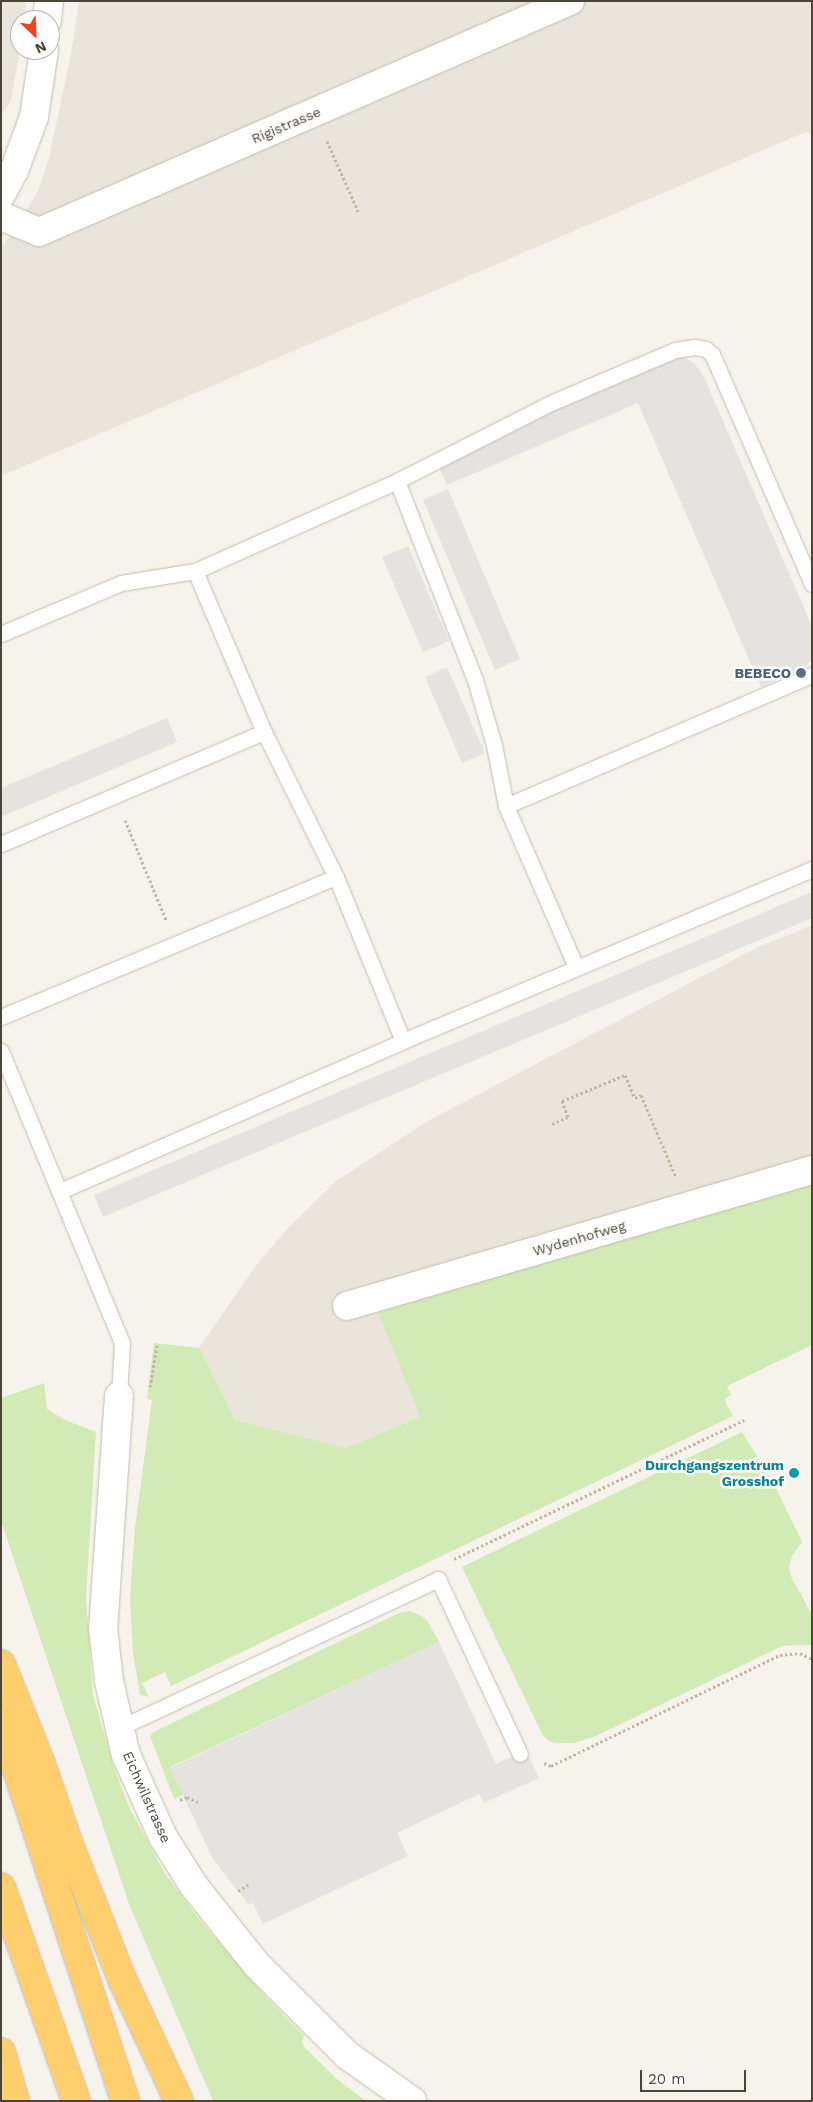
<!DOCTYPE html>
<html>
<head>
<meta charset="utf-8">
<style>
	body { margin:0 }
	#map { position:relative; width:813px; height:2102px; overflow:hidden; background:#f6f3ec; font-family:"Work Sans",sans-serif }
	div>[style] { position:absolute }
	.residential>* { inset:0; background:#eae5da }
	.green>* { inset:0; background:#d2eab5 }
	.parking>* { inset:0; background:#e5e3e0 }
	.path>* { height:3px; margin-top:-1.5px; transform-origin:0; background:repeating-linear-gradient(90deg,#c4b79f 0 2.5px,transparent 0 5px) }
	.roads { filter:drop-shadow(0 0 1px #c2bbae) drop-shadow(0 0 1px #c2bbae) }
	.lane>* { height:15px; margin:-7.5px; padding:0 7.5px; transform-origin:7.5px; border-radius:7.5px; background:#fff }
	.street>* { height:28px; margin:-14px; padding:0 14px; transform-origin:14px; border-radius:14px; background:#fff }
	.highway>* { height:28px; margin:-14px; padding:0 14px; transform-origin:14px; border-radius:14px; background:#ffcf6e }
	.dots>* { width:14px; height:14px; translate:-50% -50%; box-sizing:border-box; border:2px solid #fff; border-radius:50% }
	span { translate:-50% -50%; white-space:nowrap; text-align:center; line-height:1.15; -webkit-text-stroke:5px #fff; paint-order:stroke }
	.street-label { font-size:14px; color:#4b4439 }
	.service-label { font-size:14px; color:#4e5e75; font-weight:700 }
	.right { translate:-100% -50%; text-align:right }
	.culture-label { font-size:14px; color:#0d838f; font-weight:700 }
	.frame { position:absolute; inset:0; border:2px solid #4b4439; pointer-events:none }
	.north { position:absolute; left:10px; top:10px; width:50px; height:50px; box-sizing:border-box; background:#fff; border:1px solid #b7b4b0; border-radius:50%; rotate:155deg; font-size:14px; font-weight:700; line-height:20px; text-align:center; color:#4b4439 }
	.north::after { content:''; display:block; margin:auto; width:18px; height:22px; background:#fc3f1d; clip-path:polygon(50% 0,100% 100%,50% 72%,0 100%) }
	.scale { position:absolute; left:640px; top:2070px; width:106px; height:22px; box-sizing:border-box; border:2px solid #4b4439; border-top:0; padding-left:6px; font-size:15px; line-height:18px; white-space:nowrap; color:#4b4439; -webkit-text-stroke:4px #fff; paint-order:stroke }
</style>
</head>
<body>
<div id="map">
	<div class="residential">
		<div style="clip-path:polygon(1px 1px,26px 1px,24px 20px,20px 20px,20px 48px,11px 101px,1px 114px)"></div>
		<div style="clip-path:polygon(79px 1px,812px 1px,812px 137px,808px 131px,1px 476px,1px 247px,15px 230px,38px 191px,49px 158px,71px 54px)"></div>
		<div style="clip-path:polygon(812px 925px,812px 1180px,378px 1313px,420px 1417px,346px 1448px,235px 1420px,199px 1348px,257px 1264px,289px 1227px,335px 1182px,426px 1122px,756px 948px)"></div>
	</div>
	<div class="green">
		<div style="clip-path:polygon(812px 1180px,812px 1345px,727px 1386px,731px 1395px,724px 1399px,733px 1416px,171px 1686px,165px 1672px,142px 1683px,149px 1697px,140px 1695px,133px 1653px,130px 1597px,135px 1528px,152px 1400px,147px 1399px,154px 1343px,199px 1348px,235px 1420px,346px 1448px,420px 1417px,378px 1313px)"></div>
		<div style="clip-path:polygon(44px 1383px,47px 1409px,65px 1420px,96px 1432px,86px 1597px,93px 1695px,115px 1771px,130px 1809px,164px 1872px,195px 1914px,263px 1994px,304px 2036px,302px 2042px,304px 2047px,337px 2079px,366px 2101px,213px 2101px,129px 1904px,1px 1521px,1px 1398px)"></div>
		<div style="clip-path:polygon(742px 1432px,774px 1484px,802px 1542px,792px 1556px,789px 1568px,792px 1579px,812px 1614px,812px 1645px,782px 1646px,594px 1737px,573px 1743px,555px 1743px,547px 1740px,542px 1734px,462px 1567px)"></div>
		<div style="clip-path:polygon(410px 1611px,418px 1614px,427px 1620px,439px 1642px,170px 1767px,183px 1795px,174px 1799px,150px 1736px,154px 1732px,311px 1655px,399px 1613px)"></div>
	</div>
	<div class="parking">
		<div style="clip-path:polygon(677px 358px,685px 358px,694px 363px,703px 375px,812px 626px,811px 661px,803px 669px,761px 687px,638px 403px,447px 485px,437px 462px)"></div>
		<div style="clip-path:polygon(448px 489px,520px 659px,495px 670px,423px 500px)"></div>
		<div style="clip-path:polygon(408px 546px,449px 641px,423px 652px,382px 557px)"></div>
		<div style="clip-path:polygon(447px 667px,485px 753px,462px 763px,425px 677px)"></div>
		<div style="clip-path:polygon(167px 718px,177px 742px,1px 817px,1px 788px)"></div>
		<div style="clip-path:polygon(812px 892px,812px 918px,103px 1217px,94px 1195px)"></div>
		<div style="clip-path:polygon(439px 1642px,496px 1764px,526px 1750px,539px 1778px,484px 1803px,479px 1794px,397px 1833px,408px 1856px,263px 1924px,253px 1903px,248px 1904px,213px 1859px,170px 1768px)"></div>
	</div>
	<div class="path">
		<div style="left:327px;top:141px;width:77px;rotate:66.1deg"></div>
		<div style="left:125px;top:820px;width:108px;rotate:67.7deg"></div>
		<div style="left:552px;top:1124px;width:17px;rotate:-24deg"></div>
		<div style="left:568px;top:1117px;width:17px;rotate:-111deg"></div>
		<div style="left:562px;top:1101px;width:68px;rotate:-22.4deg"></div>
		<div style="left:625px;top:1075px;width:25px;rotate:67deg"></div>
		<div style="left:635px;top:1098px;width:7px;rotate:-27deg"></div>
		<div style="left:641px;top:1095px;width:89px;rotate:66.9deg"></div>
		<div style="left:150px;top:1387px;width:42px;rotate:-80.3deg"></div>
		<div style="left:454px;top:1559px;width:322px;rotate:-25.6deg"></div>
		<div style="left:544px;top:1763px;width:8px;rotate:23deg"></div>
		<div style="left:551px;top:1766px;width:254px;rotate:-25.9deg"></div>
		<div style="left:780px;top:1655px;width:20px;rotate:-6deg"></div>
		<div style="left:800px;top:1653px;width:13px;rotate:27deg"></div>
		<div style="left:180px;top:1800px;width:8px;rotate:-23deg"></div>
		<div style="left:187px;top:1797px;width:12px;rotate:24deg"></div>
		<div style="left:238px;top:1891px;width:12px;rotate:-31deg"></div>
	</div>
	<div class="roads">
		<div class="lane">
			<div style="left:397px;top:481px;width:214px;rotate:68.6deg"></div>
			<div style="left:475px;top:680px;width:68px;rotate:73.7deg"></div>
			<div style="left:494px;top:745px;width:62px;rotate:78.9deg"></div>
			<div style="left:506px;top:806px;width:176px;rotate:66.5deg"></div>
			<div style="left:195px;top:571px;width:175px;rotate:66.8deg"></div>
			<div style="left:264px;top:732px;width:162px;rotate:63.6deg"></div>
			<div style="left:336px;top:877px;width:177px;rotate:67.8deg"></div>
			<div style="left:1px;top:634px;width:130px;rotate:-23deg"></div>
			<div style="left:121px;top:583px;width:75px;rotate:-9.2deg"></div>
			<div style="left:195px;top:571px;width:221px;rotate:-24deg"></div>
			<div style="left:397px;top:481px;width:175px;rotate:-26.9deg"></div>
			<div style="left:553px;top:402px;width:133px;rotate:-23.1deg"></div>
			<div style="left:675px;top:350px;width:19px;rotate:-9deg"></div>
			<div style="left:694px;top:347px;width:12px;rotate:9deg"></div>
			<div style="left:706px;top:349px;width:8px;rotate:40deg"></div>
			<div style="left:712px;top:354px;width:251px;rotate:66.5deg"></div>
			<div style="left:506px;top:806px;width:333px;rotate:-23.2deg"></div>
			<div style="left:1px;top:844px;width:286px;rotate:-23.1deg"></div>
			<div style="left:1px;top:1017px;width:363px;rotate:-22.7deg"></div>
			<div style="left:1px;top:1051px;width:316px;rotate:67.5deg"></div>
			<div style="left:122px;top:1343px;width:53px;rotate:93.2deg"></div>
			<div style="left:60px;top:1191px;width:374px;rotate:-23.6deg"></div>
			<div style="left:403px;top:1041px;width:444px;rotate:-22.8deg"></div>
			<div style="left:119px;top:1728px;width:352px;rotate:-25deg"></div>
			<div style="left:438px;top:1579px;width:193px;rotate:64.9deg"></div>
		</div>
		<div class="street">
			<div style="left:47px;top:20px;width:19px;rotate:-84deg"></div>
			<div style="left:1px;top:195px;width:27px;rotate:-62deg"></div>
			<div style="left:14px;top:171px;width:58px;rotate:-69.7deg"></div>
			<div style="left:34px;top:117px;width:68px;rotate:-81.5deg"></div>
			<div style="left:1px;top:216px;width:41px;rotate:22.8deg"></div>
			<div style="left:39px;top:232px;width:579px;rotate:-23.51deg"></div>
			<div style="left:347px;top:1306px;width:484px;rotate:-16.3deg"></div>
			<div style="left:119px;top:1396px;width:233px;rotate:93.9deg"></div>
			<div style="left:103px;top:1628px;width:53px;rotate:83.5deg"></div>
			<div style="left:109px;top:1681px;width:76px;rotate:77.1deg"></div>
			<div style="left:126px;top:1755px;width:90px;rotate:65.7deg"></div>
			<div style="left:163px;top:1837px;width:58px;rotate:57.7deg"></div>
			<div style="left:194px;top:1886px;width:100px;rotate:51.5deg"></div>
			<div style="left:256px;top:1964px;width:129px;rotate:45deg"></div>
			<div style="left:347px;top:2055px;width:80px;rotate:35.3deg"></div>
		</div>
		<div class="highway">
			<div style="left:1px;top:1664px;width:108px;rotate:68.2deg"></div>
			<div style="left:41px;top:1764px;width:86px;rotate:70.9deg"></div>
			<div style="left:69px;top:1845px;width:144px;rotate:68.4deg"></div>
			<div style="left:122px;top:1979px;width:135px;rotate:65deg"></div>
			<div style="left:1px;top:1721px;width:400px;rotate:71.9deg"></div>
			<div style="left:1px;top:1887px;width:227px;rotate:70.7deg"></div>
			<div style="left:1px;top:2052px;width:51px;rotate:74.1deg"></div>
		</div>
	</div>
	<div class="dots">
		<div style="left:801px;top:673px;background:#5c6f8a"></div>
		<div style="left:794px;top:1473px;background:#0f9aa8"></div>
	</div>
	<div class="street-label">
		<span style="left:286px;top:125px;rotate:-23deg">Rigistrasse</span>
		<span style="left:579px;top:1238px;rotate:-16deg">Wydenhofweg</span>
		<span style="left:147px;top:1797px;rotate:66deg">Eichwilstrasse</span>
	</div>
	<div class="service-label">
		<span class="right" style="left:791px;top:673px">BEBECO</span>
	</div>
	<div class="culture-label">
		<span class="right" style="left:784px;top:1473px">Durchgangszentrum<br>Grosshof</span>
	</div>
	<div class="frame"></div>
	<div class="north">N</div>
	<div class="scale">20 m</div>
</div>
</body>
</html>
